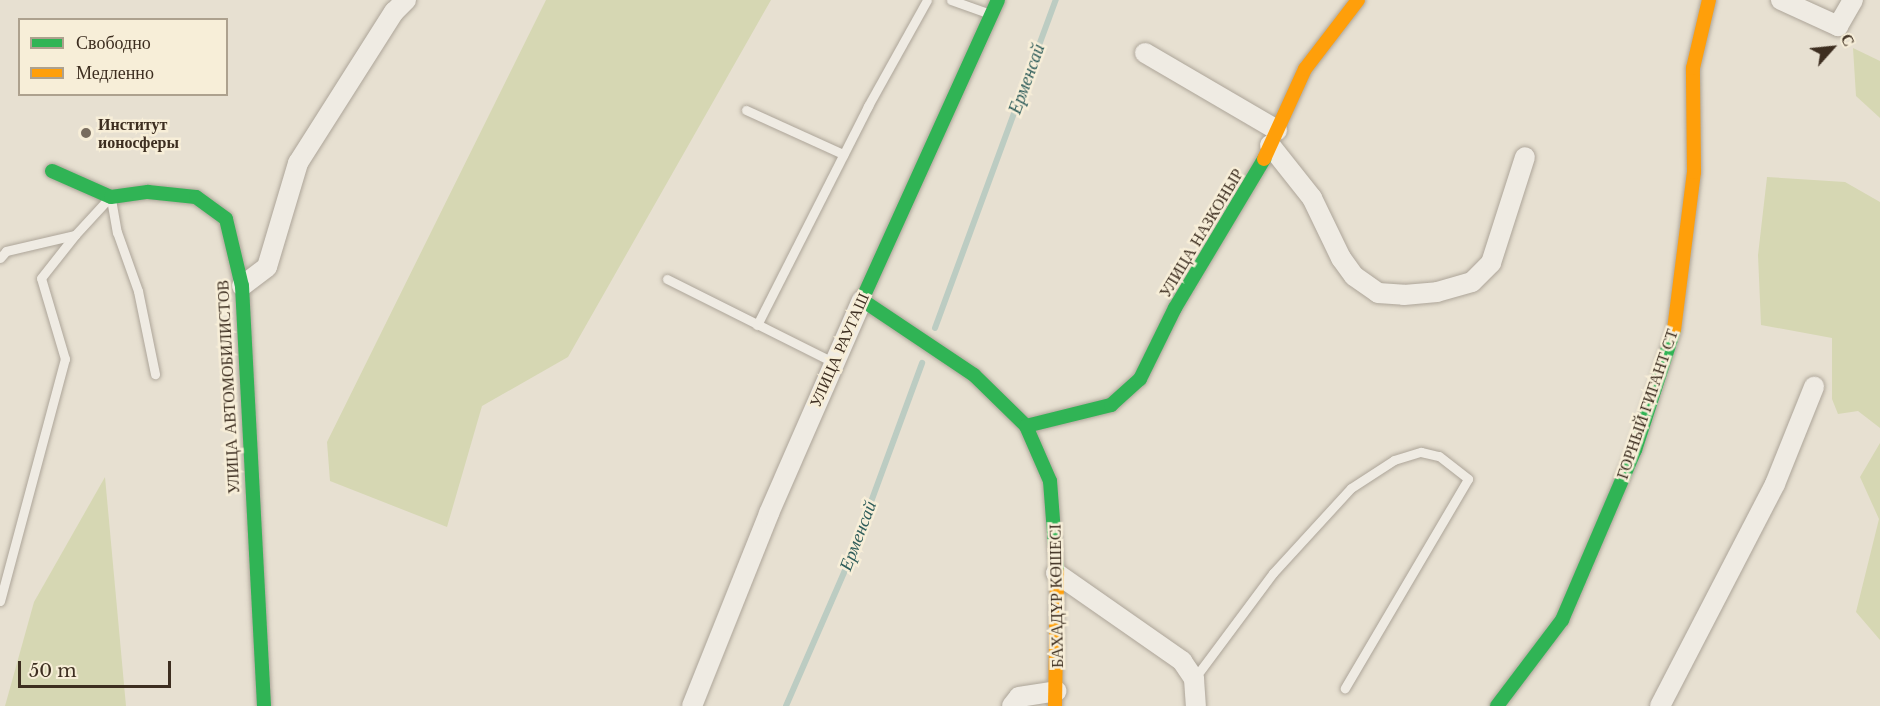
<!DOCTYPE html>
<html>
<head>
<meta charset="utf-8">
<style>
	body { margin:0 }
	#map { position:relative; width:1880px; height:706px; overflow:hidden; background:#e7e0d1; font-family:"Libre Baskerville",serif }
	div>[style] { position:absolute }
	.green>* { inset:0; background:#d6d7b3 }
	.stream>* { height:6px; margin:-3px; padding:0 3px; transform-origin:3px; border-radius:3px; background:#bcccc2 }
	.roads { filter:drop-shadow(0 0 2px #ada599) drop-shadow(0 0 2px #ada599) }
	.lane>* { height:9px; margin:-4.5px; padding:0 4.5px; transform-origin:4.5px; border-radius:4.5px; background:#efebe3 }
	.street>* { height:20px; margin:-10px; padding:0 10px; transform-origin:10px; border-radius:10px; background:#efebe3 }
	.fast>* { height:14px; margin:-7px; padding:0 7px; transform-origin:7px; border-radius:7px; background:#30b455 }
	.slow>* { height:14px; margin:-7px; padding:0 7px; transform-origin:7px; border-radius:7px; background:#ff9f0a }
	.dots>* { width:16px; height:16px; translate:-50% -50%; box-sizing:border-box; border:3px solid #f7eed8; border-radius:50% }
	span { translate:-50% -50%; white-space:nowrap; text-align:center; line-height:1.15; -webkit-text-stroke:5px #f7eed8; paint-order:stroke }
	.poi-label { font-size:16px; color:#3d2e20; font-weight:700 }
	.left { translate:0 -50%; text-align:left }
	.street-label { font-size:16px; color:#3d2e20 }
	.water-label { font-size:18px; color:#2f5d5a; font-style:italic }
	.legend { position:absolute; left:18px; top:18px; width:210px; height:78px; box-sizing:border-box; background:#f7eed8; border:2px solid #ada18e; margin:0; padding:8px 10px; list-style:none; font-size:18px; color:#3d2e20 }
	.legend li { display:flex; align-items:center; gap:12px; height:30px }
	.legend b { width:30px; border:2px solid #ada18e }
	.north { position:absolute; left:1802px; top:18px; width:60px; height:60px; -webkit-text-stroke:4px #f7eed8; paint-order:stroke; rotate:63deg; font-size:16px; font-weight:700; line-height:24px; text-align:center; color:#3d2e20 }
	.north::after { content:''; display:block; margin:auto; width:21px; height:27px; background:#3d2e20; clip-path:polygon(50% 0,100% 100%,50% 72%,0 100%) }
	.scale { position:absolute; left:18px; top:661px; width:153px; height:27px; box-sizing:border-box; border:3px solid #3d2e20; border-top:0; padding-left:8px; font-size:18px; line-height:21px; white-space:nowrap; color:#3d2e20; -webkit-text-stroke:4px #f7eed8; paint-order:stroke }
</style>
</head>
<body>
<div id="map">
	<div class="green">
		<div style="clip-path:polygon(546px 0,771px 0,568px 357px,482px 406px,447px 527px,330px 481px,327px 442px)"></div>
		<div style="clip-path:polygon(1853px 48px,1880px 61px,1880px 118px,1856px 96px)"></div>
		<div style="clip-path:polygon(1767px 177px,1845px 182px,1880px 202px,1880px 428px,1858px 411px,1838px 414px,1832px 399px,1832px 338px,1761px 325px,1758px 255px)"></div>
		<div style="clip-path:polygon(1880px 443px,1880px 640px,1856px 612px,1879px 519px,1860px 477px)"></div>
		<div style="clip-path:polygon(105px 477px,126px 706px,5px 706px,34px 602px)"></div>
	</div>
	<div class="stream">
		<div style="left:935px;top:328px;width:350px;rotate:-69.8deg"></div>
		<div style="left:786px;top:706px;width:160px;rotate:-66.5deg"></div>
		<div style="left:850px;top:559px;width:209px;rotate:-69.8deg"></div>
	</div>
	<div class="roads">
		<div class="lane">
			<div style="left:951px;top:0;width:41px;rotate:19.7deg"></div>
			<div style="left:746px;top:110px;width:107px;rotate:24.4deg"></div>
			<div style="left:111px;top:199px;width:34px;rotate:80deg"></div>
			<div style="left:117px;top:232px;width:63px;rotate:70.4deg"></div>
			<div style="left:138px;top:291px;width:85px;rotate:78.4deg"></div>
			<div style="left:0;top:258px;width:9px;rotate:-49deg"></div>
			<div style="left:6px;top:251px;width:71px;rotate:-13.1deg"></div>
			<div style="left:75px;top:235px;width:50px;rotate:-47.4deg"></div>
			<div style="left:667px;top:279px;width:186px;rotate:26.6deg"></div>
			<div style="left:757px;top:325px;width:246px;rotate:-63.1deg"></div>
			<div style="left:868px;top:106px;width:121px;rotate:-60.9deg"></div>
			<div style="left:0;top:601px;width:251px;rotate:-75deg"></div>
			<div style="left:65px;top:359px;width:84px;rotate:-106.5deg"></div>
			<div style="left:41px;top:278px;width:55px;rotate:-51.7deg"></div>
			<div style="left:1194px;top:679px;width:132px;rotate:-53.3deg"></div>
			<div style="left:1273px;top:573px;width:115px;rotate:-47.5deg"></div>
			<div style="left:1351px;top:488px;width:51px;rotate:-33.1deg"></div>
			<div style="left:1394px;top:460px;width:28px;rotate:-17deg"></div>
			<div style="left:1421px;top:452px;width:18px;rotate:13deg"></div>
			<div style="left:1439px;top:456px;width:37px;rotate:38deg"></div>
			<div style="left:1468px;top:479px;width:243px;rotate:120.5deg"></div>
		</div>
		<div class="street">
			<div style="left:1781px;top:0;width:63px;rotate:24.5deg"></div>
			<div style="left:1838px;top:26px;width:30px;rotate:-60deg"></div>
			<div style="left:1145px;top:53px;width:153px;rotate:30.3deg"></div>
			<div style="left:1270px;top:145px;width:68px;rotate:51.6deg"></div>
			<div style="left:1312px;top:198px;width:67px;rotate:64.2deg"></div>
			<div style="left:1341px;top:258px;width:22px;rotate:54deg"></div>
			<div style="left:1354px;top:276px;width:29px;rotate:35deg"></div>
			<div style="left:1378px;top:293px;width:26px;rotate:4deg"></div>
			<div style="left:1404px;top:295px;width:33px;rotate:-5deg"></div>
			<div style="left:1437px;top:292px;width:36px;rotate:-16deg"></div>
			<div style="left:1472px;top:282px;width:27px;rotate:-45deg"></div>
			<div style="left:1491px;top:263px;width:111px;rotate:-72.2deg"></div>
			<div style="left:242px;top:286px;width:31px;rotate:-37deg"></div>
			<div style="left:267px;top:267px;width:109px;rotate:-73.4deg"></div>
			<div style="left:298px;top:163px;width:179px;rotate:-57.6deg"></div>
			<div style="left:394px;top:12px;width:17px;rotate:-45deg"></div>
			<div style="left:1056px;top:573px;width:154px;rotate:34.9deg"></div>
			<div style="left:1182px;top:661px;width:22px;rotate:56deg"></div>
			<div style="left:1194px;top:679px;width:27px;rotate:86deg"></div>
			<div style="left:692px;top:706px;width:208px;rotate:-68.2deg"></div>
			<div style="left:769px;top:513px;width:232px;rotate:-66.4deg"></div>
			<div style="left:1012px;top:706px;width:11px;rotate:-52deg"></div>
			<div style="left:1019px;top:697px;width:38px;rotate:-9deg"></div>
			<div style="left:1660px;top:706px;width:250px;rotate:-62.6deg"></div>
			<div style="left:1775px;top:484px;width:105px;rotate:-68.1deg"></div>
		</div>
		<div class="fast">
			<div style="left:998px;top:0;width:329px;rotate:114.4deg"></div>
			<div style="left:862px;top:300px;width:135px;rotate:33.8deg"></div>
			<div style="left:974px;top:375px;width:73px;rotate:44.4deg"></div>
			<div style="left:1026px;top:426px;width:60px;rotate:66.4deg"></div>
			<div style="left:1050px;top:481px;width:91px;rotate:85.6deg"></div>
			<div style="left:52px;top:171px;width:64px;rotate:23.8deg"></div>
			<div style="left:111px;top:197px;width:37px;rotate:-8deg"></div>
			<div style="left:148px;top:192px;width:48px;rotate:5.9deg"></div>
			<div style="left:196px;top:197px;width:37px;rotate:36deg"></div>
			<div style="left:226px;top:219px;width:69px;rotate:76.6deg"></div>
			<div style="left:242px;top:286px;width:421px;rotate:87deg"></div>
			<div style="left:1026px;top:426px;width:88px;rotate:-13.9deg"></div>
			<div style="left:1111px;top:405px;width:39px;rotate:-42deg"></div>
			<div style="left:1140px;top:379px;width:79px;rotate:-63.8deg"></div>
			<div style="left:1175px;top:308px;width:174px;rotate:-59.1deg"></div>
			<div style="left:1497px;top:706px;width:108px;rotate:-52.9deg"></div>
			<div style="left:1562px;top:620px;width:185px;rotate:-66.8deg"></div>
			<div style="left:1635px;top:450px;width:126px;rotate:-72deg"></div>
		</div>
		<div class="slow">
			<div style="left:1264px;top:159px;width:99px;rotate:-65.5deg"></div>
			<div style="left:1305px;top:69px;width:87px;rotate:-52.5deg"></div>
			<div style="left:1674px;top:330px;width:159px;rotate:-82.8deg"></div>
			<div style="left:1694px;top:172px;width:104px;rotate:-90.6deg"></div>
			<div style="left:1693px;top:68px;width:70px;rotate:-76.8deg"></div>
			<div style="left:1055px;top:706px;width:134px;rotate:-89.1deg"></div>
		</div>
	</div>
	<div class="dots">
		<div style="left:86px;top:133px;background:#786c5e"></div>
	</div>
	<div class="poi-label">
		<span class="left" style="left:98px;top:133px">Институт<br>ионосферы</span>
	</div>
	<div class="street-label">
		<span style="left:1201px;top:233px;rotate:-59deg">УЛИЦА НАЗКОНЫР</span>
		<span style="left:839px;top:350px;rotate:-66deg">УЛИЦА РАУГАШ</span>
		<span style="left:228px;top:387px;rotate:-93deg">УЛИЦА АВТОМОБИЛИСТОВ</span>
		<span style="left:1647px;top:404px;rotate:-71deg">ГОРНЫЙ ГИГАНТ СТ</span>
		<span style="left:1056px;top:596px;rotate:-91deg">БАХАДҮР КӨШЕСІ</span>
	</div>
	<div class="water-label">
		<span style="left:1027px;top:79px;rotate:-70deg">Ерменсай</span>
		<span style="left:858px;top:536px;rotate:-69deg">Ерменсай</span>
	</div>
	<ul class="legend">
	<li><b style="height:8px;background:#30b455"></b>Свободно</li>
	<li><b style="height:8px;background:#ff9f0a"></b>Медленно</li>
	</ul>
	<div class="north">С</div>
	<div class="scale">50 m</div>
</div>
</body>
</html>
